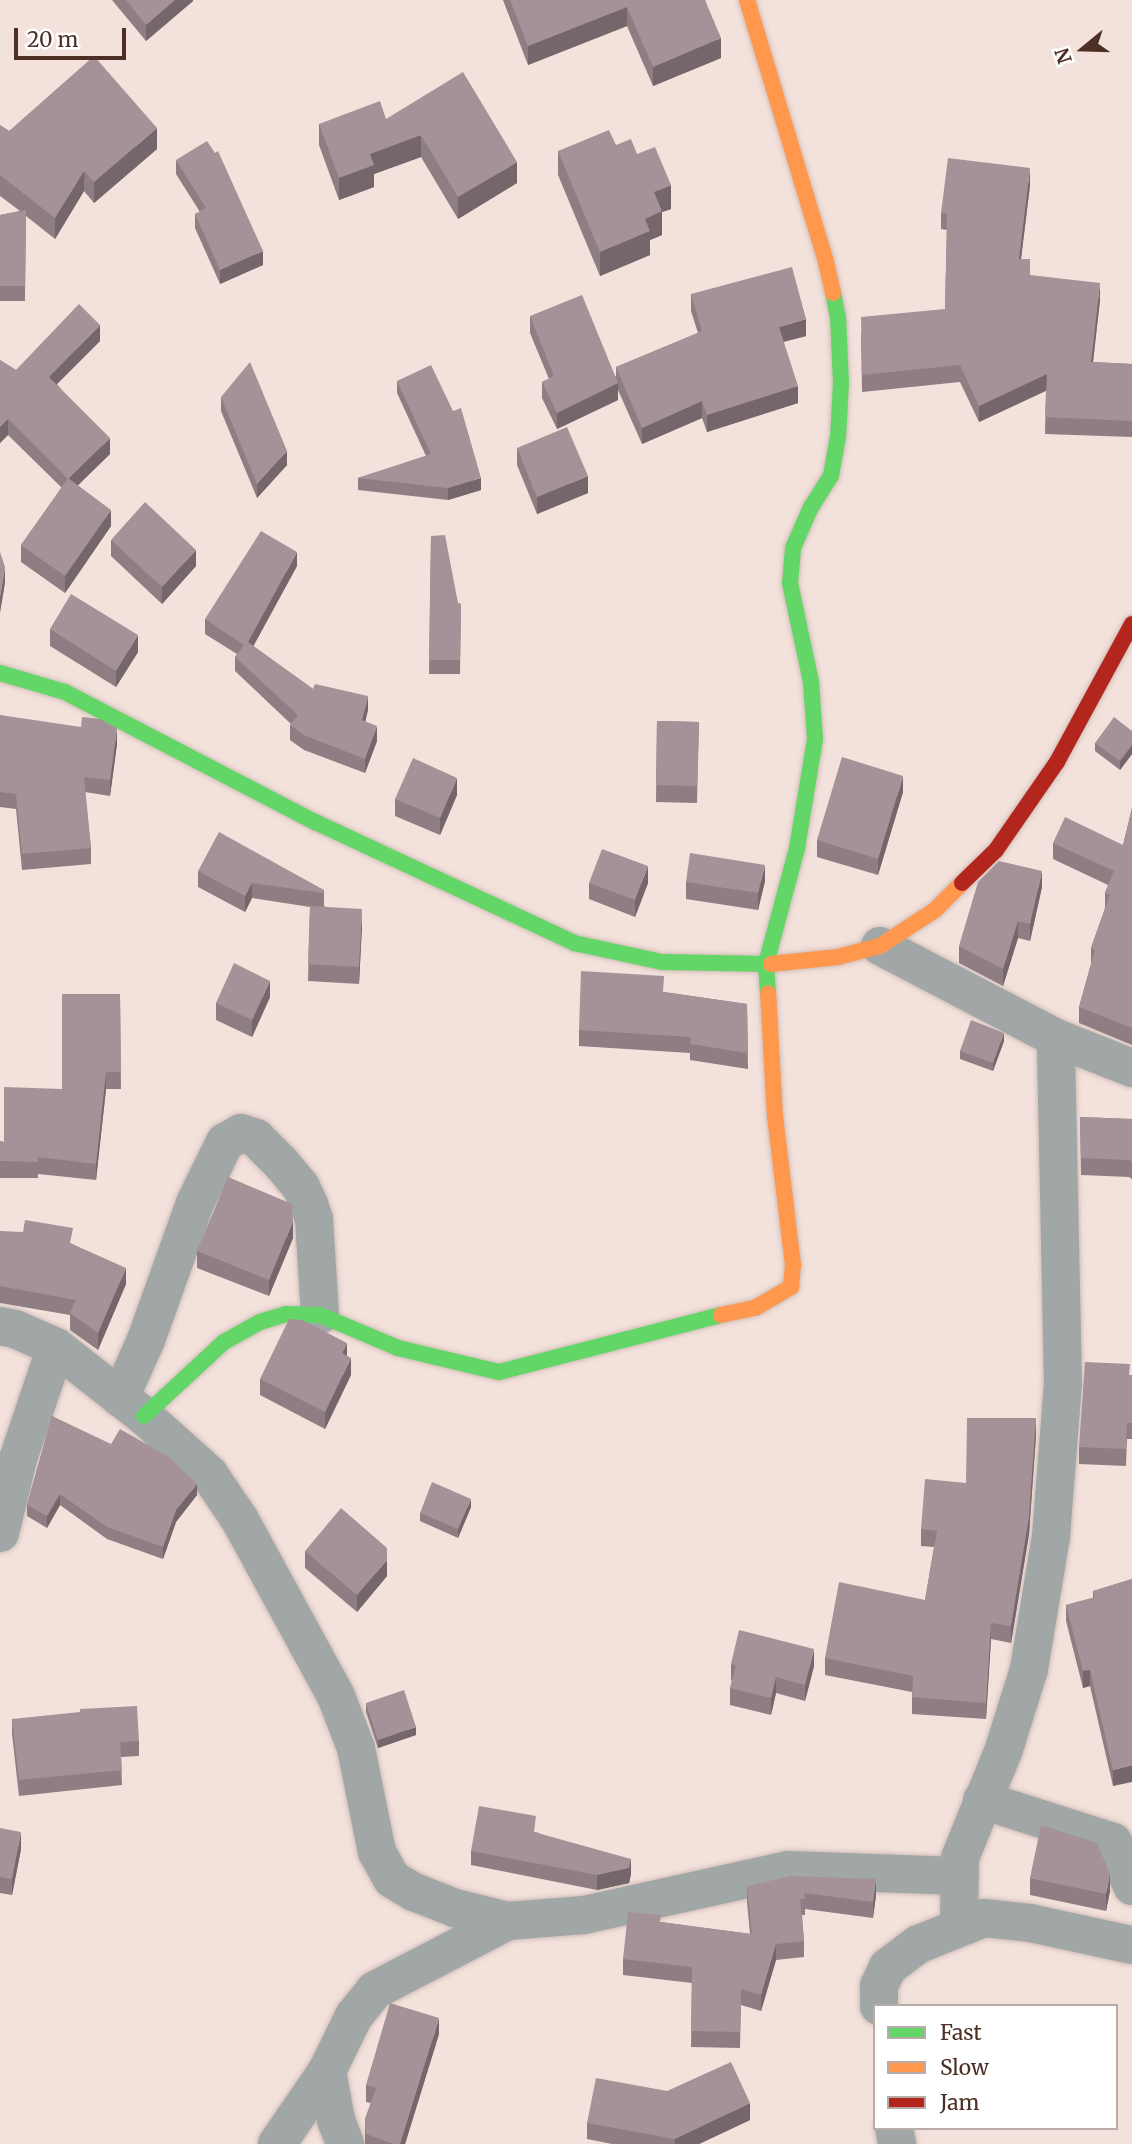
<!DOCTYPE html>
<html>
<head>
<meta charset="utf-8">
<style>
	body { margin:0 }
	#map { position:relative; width:1132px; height:2144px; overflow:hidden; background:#f3e1db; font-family:Merriweather,serif }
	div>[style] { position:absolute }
	.roads { filter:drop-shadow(0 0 2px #d0beb8) drop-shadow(0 0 2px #d0beb8) }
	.street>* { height:38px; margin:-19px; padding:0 19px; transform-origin:19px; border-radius:19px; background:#a1a6a6 }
	.fast>* { height:16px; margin:-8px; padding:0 8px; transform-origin:8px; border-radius:8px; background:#63d668 }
	.slow>* { height:16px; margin:-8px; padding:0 8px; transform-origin:8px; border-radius:8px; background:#ff974d }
	.jam>* { height:16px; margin:-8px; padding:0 8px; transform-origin:8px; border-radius:8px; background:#b3261e }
	.wall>* { inset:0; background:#8e7e83 }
	.shaded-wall>* { inset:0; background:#74666a }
	.building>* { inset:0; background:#a59298 }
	span { translate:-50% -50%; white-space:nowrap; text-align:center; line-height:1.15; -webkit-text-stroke:7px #fff; paint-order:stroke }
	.legend { position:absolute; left:873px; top:2004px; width:245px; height:126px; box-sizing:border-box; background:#fff; border:2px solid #b8aca8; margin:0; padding:9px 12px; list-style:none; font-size:21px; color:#4e2f25 }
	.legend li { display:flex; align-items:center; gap:14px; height:35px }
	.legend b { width:35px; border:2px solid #b8aca8 }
	.north { position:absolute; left:1048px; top:14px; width:70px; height:70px; -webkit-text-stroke:5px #fff; paint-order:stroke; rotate:251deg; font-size:19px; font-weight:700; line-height:28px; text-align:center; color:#4e2f25 }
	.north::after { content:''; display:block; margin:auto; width:24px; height:32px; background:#4e2f25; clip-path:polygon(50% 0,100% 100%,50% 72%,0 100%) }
	.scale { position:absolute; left:14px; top:28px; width:112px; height:32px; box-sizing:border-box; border:4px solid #4e2f25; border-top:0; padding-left:9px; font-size:21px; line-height:24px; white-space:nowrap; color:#4e2f25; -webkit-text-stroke:5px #fff; paint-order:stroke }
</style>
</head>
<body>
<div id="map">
	<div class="roads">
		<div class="street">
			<div style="left:880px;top:946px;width:199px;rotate:27.6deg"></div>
			<div style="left:1056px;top:1038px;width:82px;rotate:21.5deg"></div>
			<div style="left:0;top:1326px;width:15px;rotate:11deg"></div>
			<div style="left:15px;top:1329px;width:45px;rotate:23.7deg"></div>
			<div style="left:56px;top:1347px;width:112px;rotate:38.1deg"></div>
			<div style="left:144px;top:1416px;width:87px;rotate:41.7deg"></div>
			<div style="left:209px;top:1474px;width:55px;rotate:56deg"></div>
			<div style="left:240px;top:1520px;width:200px;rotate:61.4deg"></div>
			<div style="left:336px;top:1696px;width:56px;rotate:69deg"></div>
			<div style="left:356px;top:1748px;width:106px;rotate:78.6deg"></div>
			<div style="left:377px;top:1852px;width:31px;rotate:61deg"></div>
			<div style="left:392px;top:1879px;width:26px;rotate:31deg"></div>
			<div style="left:414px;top:1892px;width:44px;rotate:21.3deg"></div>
			<div style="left:455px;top:1908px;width:55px;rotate:13.8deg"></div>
			<div style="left:508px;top:1921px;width:76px;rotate:-4.5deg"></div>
			<div style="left:584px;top:1915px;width:210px;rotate:-12.4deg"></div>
			<div style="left:789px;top:1870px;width:170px;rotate:2deg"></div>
			<div style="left:120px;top:1398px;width:64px;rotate:-65.9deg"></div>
			<div style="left:146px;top:1340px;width:145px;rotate:-70.3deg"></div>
			<div style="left:195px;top:1203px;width:68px;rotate:-63.8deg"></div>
			<div style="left:225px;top:1142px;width:18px;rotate:-29deg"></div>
			<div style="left:241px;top:1133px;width:16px;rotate:18deg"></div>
			<div style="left:256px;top:1138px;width:35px;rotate:45deg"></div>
			<div style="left:281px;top:1163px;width:31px;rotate:50deg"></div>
			<div style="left:301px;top:1187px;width:19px;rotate:65deg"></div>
			<div style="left:309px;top:1204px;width:16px;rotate:72deg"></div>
			<div style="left:314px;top:1219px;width:96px;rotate:86.4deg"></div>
			<div style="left:0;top:1533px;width:76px;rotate:-76.3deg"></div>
			<div style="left:18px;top:1459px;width:118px;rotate:-71.3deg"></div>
			<div style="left:982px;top:1800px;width:138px;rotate:17.8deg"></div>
			<div style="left:1113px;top:1842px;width:48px;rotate:66.6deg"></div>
			<div style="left:959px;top:1926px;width:68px;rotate:-89.2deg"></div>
			<div style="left:960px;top:1858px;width:118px;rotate:-68deg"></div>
			<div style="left:1004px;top:1749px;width:84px;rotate:-72.6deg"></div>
			<div style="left:1029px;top:1669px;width:135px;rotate:-80.6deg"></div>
			<div style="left:1051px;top:1536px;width:152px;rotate:-85.5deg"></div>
			<div style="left:1063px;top:1384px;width:346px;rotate:-91.2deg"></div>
			<div style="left:879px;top:2006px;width:20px;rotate:-90deg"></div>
			<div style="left:879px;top:1986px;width:21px;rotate:-65deg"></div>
			<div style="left:888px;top:1967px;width:39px;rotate:-37deg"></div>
			<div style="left:919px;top:1944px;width:70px;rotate:-21.8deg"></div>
			<div style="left:984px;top:1918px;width:46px;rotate:6.2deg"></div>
			<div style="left:1030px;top:1923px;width:104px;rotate:12.2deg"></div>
			<div style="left:327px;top:2071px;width:50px;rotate:79.6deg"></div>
			<div style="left:336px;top:2120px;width:26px;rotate:69deg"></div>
			<div style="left:894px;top:2128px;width:16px;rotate:79deg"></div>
			<div style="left:277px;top:2144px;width:88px;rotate:-55.6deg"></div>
			<div style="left:327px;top:2071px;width:61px;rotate:-63.9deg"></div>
			<div style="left:354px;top:2016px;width:33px;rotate:-51deg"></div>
			<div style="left:375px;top:1990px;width:150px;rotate:-27.4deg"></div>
		</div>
		<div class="fast">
			<div style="left:0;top:673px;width:68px;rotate:16.3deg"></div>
			<div style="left:65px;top:692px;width:282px;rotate:27.5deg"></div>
			<div style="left:315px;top:822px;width:286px;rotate:25deg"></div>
			<div style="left:574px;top:943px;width:90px;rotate:12.2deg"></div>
			<div style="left:662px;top:962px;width:109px;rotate:1.1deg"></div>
			<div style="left:768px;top:993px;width:29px;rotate:-94deg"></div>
			<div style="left:766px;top:964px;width:120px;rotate:-75deg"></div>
			<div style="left:797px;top:848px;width:110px;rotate:-80.6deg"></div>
			<div style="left:815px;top:739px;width:57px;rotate:-94deg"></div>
			<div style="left:811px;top:682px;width:101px;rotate:-102deg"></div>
			<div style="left:790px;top:583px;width:35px;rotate:-85deg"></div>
			<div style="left:793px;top:548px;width:43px;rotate:-66.4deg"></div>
			<div style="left:810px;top:509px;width:39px;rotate:-58deg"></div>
			<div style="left:831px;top:476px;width:39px;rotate:-80deg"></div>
			<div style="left:838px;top:438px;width:55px;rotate:-86.9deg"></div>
			<div style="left:841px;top:383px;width:65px;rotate:-92.6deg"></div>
			<div style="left:838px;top:318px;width:25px;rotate:-101deg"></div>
			<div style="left:144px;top:1416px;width:109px;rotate:-42.8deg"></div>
			<div style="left:224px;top:1342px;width:41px;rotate:-29.1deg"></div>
			<div style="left:260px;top:1322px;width:27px;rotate:-17deg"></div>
			<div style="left:286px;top:1314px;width:34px;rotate:2deg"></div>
			<div style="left:320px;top:1315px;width:85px;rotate:22.9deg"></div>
			<div style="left:398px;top:1348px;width:104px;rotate:13.4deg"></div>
			<div style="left:499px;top:1372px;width:229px;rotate:-14.4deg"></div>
		</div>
		<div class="slow">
			<div style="left:747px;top:0;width:270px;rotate:73.2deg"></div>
			<div style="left:825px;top:258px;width:36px;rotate:77deg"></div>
			<div style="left:771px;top:964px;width:67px;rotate:-6deg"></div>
			<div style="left:838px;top:957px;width:43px;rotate:-14.7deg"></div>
			<div style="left:880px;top:946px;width:66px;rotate:-33.2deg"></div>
			<div style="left:935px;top:910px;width:38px;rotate:-45deg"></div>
			<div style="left:721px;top:1315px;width:35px;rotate:-12deg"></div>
			<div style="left:755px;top:1308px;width:42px;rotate:-30.3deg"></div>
			<div style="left:791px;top:1287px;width:22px;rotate:-85deg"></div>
			<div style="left:793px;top:1265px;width:149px;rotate:-96.9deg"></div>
			<div style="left:775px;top:1117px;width:124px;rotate:-93.2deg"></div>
		</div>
		<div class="jam">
			<div style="left:962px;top:883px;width:47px;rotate:-44.1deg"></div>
			<div style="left:996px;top:850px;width:107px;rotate:-55.3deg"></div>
			<div style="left:1057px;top:762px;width:157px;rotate:-61.5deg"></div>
		</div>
	</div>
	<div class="wall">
		<div style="clip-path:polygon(112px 0,193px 0,193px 1px,146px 41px)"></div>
		<div style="clip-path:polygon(503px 0,705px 0,721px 58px,653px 86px,627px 26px,528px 65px)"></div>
		<div style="clip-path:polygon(386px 119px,517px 183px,458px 219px,421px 157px,374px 174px,374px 187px,339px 200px,319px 145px,319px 124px)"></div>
		<div style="clip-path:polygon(0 125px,9px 131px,157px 149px,94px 203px,84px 191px,55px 239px,26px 216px,25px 301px,0 301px,0 215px,20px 211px,0 196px)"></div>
		<div style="clip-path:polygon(616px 145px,637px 154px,671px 209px,662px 212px,662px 235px,650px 240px,650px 255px,600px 276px,558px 175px,558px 151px)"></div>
		<div style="clip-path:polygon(176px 160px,263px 265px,220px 284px,195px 228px,195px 214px,200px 212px,176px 174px)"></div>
		<div style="clip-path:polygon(1030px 185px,1021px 259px,1030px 275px,1100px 300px,1093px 362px,1132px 364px,1132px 437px,1045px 434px,1046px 391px,979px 422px,960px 382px,862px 392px,861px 334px,945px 309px,947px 230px,941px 229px,941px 213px)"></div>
		<div style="clip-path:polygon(691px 294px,806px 336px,783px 342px,798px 403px,707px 432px,702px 418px,642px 444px,618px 390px,618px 400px,557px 429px,542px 398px,542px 382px,549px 379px,530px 333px,530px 316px,616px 377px,616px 367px,698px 333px,691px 311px)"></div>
		<div style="clip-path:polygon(100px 341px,57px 384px,110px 454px,78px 485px,111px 526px,65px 593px,21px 562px,21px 545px,62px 488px,8px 435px,0 443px,0 360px,16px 370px)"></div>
		<div style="clip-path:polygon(397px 381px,481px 490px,448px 500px,358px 490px,358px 478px,426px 456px,397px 393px)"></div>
		<div style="clip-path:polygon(221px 397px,287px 465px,257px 498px,221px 411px)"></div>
		<div style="clip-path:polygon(517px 448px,588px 493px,537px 514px,517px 465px)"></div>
		<div style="clip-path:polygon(431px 536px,458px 603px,461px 604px,460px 674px,429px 674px)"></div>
		<div style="clip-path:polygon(111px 540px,196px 566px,162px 604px,111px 556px)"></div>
		<div style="clip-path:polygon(297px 566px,253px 646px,313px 689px,368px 710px,365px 722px,377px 741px,365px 773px,304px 750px,290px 740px,290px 725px,291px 724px,235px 671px,235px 657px,237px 654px,205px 634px,205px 619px)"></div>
		<div style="clip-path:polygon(50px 629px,138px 652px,116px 687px,50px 646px)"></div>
		<div style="clip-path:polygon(0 715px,117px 744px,110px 796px,85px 792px,91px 848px,91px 864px,22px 870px,16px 809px,0 807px)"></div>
		<div style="clip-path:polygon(657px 721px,699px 722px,697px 803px,656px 802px)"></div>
		<div style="clip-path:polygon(1132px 731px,1132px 754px,1120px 770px,1095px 751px,1095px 743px)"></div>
		<div style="clip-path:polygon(903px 792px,878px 875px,817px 857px,817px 840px)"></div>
		<div style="clip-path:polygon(457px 795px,440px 835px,395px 816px,395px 799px)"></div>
		<div style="clip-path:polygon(1132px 808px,1132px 1045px,1079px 1023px,1079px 1007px,1091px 964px,1091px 948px,1105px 908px,1105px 893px,1108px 885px,1053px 859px,1053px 843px,1123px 845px)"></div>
		<div style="clip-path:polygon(198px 871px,324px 890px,324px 906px,362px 925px,359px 984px,308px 981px,310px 907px,252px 898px,245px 912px,198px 887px)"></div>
		<div style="clip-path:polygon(765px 881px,758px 910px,686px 899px,686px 882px)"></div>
		<div style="clip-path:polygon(589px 883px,648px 883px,635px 917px,589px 899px)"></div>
		<div style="clip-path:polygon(1042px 887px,1030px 941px,1018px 938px,1003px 986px,959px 963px,959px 946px)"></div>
		<div style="clip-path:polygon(664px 992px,747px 1004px,748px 1069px,690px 1060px,690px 1053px,579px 1046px,579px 1030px)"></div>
		<div style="clip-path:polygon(120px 994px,121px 1089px,106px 1089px,96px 1180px,38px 1174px,38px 1178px,0 1178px,0 1141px,4px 1142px,62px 1089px)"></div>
		<div style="clip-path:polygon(270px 997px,252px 1037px,216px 1020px,216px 1003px)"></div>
		<div style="clip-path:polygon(1004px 1041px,993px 1071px,960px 1059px,960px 1051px)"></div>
		<div style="clip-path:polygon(1080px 1117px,1132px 1119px,1132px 1179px,1129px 1177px,1081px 1175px)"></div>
		<div style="clip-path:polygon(0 1231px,73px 1244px,126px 1284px,98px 1350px,70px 1330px,70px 1315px,0 1303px)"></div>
		<div style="clip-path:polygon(293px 1238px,269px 1296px,197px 1268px,197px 1251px)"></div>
		<div style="clip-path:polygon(351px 1375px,325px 1429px,260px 1395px,260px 1379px)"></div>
		<div style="clip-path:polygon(1130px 1375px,1132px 1375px,1132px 1439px,1127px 1439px,1126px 1466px,1079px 1464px,1079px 1447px)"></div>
		<div style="clip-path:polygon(52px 1416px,197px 1495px,176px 1522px,163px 1559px,107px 1539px,60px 1505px,47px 1528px,27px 1516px,27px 1505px)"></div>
		<div style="clip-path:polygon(1036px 1435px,1029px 1534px,1011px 1643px,991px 1639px,986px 1719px,912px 1714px,912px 1692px,825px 1675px,825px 1658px,925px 1600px,934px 1547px,921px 1546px,921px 1529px,966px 1483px)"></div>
		<div style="clip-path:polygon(471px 1507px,458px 1538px,420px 1521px,420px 1513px)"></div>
		<div style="clip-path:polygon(305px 1551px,387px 1576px,357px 1612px,305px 1568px)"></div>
		<div style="clip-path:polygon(1132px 1579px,1113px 1786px,1090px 1686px,1083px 1688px,1066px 1621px,1066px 1605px,1093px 1598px,1093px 1591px)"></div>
		<div style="clip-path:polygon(731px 1664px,814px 1666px,805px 1701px,776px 1693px,771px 1715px,730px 1705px,730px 1688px,732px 1681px,731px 1680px)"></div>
		<div style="clip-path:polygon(366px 1703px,416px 1735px,378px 1748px,366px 1712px)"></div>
		<div style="clip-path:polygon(12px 1719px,139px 1741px,139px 1756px,121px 1757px,122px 1785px,19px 1796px,12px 1734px)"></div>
		<div style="clip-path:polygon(0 1828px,21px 1849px,12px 1895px,0 1893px)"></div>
		<div style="clip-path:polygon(536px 1832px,631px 1874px,629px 1883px,597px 1890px,471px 1865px,471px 1851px)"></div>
		<div style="clip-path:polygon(1030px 1878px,1110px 1891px,1106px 1911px,1030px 1895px)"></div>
		<div style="clip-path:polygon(747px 1886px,876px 1895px,873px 1918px,805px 1909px,805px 1915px,802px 1915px,804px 1941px,804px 1957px,776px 1960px,761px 2011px,741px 2005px,740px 2048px,691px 2047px,692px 1983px,623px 1975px,623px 1959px,661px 1922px,750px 1934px,747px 1902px)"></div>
		<div style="clip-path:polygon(439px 2034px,405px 2144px,365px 2144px,365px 2119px,371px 2103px,366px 2102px,366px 2085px)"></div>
		<div style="clip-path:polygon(667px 2091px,750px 2120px,699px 2144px,612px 2144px,587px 2139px,587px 2123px)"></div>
	</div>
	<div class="shaded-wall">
		<div style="clip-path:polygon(175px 0,193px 0,193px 1px,146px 41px,146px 25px)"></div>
		<div style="clip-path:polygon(627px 7px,627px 26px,528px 65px,528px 46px)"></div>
		<div style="clip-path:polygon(721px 38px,721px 58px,653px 86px,653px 67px)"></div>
		<div style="clip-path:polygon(157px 128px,157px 149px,94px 203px,94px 182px)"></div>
		<div style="clip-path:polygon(421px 135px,421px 157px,374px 174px,374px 187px,339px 200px,339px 178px,370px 154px)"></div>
		<div style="clip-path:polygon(517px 162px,517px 183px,458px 219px,458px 197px)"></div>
		<div style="clip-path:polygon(1030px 168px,1030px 185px,1019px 275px,1019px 259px)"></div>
		<div style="clip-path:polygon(84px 171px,84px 191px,55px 239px,55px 218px)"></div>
		<div style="clip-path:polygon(671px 185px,671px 209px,662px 212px,662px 235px,650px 240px,650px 255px,600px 276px,600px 252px,645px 219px,654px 192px)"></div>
		<div style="clip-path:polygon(263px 251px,263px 265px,220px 284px,220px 270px)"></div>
		<div style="clip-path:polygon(1100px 283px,1100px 300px,1091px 379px,1091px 362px)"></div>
		<div style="clip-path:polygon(806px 319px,806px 336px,779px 343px,779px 327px)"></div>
		<div style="clip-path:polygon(100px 325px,100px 341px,49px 392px,49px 377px)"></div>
		<div style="clip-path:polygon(1047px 374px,1047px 390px,979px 422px,979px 406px)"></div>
		<div style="clip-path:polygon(618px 383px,618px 400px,557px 429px,557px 413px)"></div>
		<div style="clip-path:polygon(798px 386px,798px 403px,707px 432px,707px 415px)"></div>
		<div style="clip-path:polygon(702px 401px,702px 418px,642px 444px,642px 428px)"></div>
		<div style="clip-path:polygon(8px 419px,8px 435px,0 443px,0 427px)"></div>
		<div style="clip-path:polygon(110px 438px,110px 454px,68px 495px,68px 479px)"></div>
		<div style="clip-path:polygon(287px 451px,287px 465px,257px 498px,257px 484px)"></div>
		<div style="clip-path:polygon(588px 476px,588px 493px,537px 514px,537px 497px)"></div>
		<div style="clip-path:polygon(481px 478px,481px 490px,448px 500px,448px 488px)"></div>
		<div style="clip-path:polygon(111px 510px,111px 526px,65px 593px,65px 576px)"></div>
		<div style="clip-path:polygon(196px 550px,196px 566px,162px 604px,162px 587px)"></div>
		<div style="clip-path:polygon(297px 552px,297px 566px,248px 656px,248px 642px)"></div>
		<div style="clip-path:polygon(5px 567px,5px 583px,0 613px,0 597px)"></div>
		<div style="clip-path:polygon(138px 635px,138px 652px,116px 687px,116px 671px)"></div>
		<div style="clip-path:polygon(368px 696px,368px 710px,362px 735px,362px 720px)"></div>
		<div style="clip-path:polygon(377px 726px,377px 741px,365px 773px,365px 759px)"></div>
		<div style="clip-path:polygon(117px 728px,117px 744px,110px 796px,110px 780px)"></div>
		<div style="clip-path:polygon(1132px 745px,1132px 754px,1120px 770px,1120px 761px)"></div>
		<div style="clip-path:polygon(903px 776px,903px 792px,878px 875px,878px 859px)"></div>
		<div style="clip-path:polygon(457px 778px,457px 795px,440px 835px,440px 818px)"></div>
		<div style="clip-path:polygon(765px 865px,765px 881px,758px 910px,758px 893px)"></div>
		<div style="clip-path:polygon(648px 866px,648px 883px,635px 917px,635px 900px)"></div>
		<div style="clip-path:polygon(1042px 871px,1042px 887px,1030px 941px,1030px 924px)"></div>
		<div style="clip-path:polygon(252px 883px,252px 898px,245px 912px,245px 896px)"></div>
		<div style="clip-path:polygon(362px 909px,362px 925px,359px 984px,359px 967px)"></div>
		<div style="clip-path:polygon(1018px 921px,1018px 938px,1003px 986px,1003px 969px)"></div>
		<div style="clip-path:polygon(270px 981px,270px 997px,252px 1037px,252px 1020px)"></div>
		<div style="clip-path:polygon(1004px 1033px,1004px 1041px,993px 1071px,993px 1063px)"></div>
		<div style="clip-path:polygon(106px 1072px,106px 1089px,96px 1180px,96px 1164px)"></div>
		<div style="clip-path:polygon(293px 1221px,293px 1238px,269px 1296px,269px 1280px)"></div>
		<div style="clip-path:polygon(126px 1268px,126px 1284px,98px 1350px,98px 1333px)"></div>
		<div style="clip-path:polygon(347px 1343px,347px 1360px,342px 1353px)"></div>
		<div style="clip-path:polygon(351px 1358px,351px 1375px,325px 1429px,325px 1412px)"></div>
		<div style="clip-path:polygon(1036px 1418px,1036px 1435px,1029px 1534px,1011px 1643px,1011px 1626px)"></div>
		<div style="clip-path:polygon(197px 1484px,197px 1495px,176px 1522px,163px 1559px,163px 1547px,176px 1510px)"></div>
		<div style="clip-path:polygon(60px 1494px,60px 1505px,47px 1528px,47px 1516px)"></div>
		<div style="clip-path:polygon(471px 1499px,471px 1507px,458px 1538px,458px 1529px)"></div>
		<div style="clip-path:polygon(387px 1560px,387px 1576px,357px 1612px,357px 1595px)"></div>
		<div style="clip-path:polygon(991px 1623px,991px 1639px,986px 1719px,986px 1703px)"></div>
		<div style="clip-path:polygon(814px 1649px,814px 1666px,805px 1701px,805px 1685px)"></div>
		<div style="clip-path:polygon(1090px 1670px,1090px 1686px,1083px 1688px,1083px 1671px)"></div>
		<div style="clip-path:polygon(776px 1677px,776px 1693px,771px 1715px,771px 1698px)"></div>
		<div style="clip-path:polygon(416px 1727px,416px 1735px,378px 1748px,378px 1740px)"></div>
		<div style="clip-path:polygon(1132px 1765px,1132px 1782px,1113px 1786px,1113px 1770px)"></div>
		<div style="clip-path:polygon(21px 1832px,21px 1849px,12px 1895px,12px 1879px)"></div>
		<div style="clip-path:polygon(631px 1859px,631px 1874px,629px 1883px,597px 1890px,597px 1875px)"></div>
		<div style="clip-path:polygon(1110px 1874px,1110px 1891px,1106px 1911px,1106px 1894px)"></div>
		<div style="clip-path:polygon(876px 1879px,876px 1895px,873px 1918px,873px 1902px)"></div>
		<div style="clip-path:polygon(776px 1944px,776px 1960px,761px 2011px,761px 1995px)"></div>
		<div style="clip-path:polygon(439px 2018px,439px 2034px,405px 2144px,400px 2144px)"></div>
		<div style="clip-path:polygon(750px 2103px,750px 2120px,699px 2144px,675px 2144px,675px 2139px)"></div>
	</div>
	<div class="building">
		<div style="clip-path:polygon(126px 0,175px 0,146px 25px)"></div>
		<div style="clip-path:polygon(510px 0,705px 0,721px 38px,653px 67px,627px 7px,528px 46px)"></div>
		<div style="clip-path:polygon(94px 56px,157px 128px,94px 182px,84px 171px,55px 218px,0 175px,0 125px,9px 131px)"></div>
		<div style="clip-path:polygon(463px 72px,517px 162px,458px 197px,421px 135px,370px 154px,374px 165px,339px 178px,319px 124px,380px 101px,386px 119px)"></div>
		<div style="clip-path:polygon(609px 130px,616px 145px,631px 139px,637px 154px,655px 147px,671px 185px,654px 192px,662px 211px,645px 219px,650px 231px,600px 252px,558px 151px)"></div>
		<div style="clip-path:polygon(207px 141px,215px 153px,218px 151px,263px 251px,220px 270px,195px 214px,206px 208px,176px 160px)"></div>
		<div style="clip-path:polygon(948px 158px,1030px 168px,1019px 259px,1030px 259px,1030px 275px,1100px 283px,1091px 362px,1132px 364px,1132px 421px,1045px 417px,1047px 374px,979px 406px,960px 365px,862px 375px,861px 317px,945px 309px,947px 214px,941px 213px)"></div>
		<div style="clip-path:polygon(26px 210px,25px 286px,0 286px,0 215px)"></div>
		<div style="clip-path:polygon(792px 267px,806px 319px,779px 327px,798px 386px,707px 415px,702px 401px,642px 428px,616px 367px,702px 331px,691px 294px)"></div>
		<div style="clip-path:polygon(582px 295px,618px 383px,557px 413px,542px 382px,554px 376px,530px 316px)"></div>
		<div style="clip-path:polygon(79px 304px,100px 325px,49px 377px,110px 438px,68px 479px,8px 419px,0 427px,0 360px,16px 370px)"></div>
		<div style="clip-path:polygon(250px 362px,287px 451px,257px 484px,221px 397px)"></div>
		<div style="clip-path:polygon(431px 365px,453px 411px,461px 408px,481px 478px,448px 488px,358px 478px,431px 454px,397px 381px)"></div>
		<div style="clip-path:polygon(567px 427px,588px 476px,537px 497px,517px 448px)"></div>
		<div style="clip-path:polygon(68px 478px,111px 510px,65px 576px,21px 545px)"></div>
		<div style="clip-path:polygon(145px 502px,196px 550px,162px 587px,111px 540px)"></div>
		<div style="clip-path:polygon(261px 531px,297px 552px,248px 642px,313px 689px,315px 684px,368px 696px,362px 720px,377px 726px,365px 759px,304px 735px,290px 725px,298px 715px,235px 657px,244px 645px,205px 619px)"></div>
		<div style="clip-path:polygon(445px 535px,458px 603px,461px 604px,460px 660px,429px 660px,431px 536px)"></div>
		<div style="clip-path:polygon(0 552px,5px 567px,0 597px)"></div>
		<div style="clip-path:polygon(71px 594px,138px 635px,116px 671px,50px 629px)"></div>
		<div style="clip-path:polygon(0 715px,81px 727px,82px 717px,100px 719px,117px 728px,110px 780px,84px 777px,91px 848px,22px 854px,16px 794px,0 792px)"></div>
		<div style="clip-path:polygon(1114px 717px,1132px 731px,1132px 745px,1120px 761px,1095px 743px)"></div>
		<div style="clip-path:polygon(657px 721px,699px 722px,697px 786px,656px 785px)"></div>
		<div style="clip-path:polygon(842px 757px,903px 776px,878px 859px,817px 840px)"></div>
		<div style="clip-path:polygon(413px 758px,457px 778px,440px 818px,395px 799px)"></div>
		<div style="clip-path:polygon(1132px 808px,1132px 1028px,1079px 1007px,1095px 950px,1091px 948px,1110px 895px,1105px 893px,1114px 871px,1053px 843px,1065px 817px,1123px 845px)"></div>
		<div style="clip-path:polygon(219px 832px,324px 890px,323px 893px,252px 883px,245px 896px,198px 871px)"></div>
		<div style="clip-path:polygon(602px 849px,648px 866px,635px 900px,589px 883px)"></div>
		<div style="clip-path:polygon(690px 853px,765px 865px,758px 893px,686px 882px)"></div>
		<div style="clip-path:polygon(999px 861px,1042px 871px,1030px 924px,1018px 921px,1003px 969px,959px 946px,978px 882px)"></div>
		<div style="clip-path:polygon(310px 906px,362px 909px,359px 967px,308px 964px)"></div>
		<div style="clip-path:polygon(234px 963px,270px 981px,252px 1020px,216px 1003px)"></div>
		<div style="clip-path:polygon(581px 971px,664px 976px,663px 992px,747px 1004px,748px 1053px,690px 1044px,691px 1037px,579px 1030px)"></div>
		<div style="clip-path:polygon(62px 994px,120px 994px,121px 1072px,106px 1072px,96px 1164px,38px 1157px,38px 1162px,0 1161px,0 1141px,4px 1142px,4px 1087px,62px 1089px)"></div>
		<div style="clip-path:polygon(971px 1020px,1004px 1033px,993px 1063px,960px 1051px)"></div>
		<div style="clip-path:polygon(1080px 1117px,1132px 1119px,1132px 1162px,1129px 1160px,1081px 1158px)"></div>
		<div style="clip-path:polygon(228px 1177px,292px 1204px,293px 1221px,269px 1280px,197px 1251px)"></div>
		<div style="clip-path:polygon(25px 1220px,73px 1228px,70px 1243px,126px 1268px,98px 1333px,70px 1313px,76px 1300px,0 1286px,0 1231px,23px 1232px)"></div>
		<div style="clip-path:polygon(289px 1319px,302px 1320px,347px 1343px,342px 1353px,351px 1358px,325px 1412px,260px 1379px)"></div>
		<div style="clip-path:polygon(1085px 1362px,1130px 1364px,1129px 1375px,1132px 1375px,1132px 1423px,1127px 1423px,1126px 1449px,1079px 1447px)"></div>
		<div style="clip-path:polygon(52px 1416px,111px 1444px,120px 1429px,169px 1457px,197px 1484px,176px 1510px,163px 1547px,107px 1527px,60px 1494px,47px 1516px,27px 1505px)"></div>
		<div style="clip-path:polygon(967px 1418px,1036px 1418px,1029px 1517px,1011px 1626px,991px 1623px,986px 1703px,912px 1697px,913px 1676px,825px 1658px,839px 1582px,925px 1600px,937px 1531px,921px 1529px,925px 1479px,966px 1483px)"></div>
		<div style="clip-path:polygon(432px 1482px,471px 1499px,458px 1529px,420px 1513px)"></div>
		<div style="clip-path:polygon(341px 1508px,387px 1548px,387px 1560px,357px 1595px,305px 1551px)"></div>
		<div style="clip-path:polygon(1132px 1579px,1132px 1765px,1113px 1770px,1090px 1670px,1083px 1671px,1066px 1605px,1095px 1597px,1093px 1591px)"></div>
		<div style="clip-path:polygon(739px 1630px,814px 1649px,805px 1685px,776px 1677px,771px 1698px,730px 1688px,736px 1665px,731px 1664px)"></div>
		<div style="clip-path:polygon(404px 1690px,416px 1727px,378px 1740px,366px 1703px)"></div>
		<div style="clip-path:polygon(137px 1706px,139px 1741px,120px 1742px,122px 1770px,19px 1780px,12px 1719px,80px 1712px,80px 1709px)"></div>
		<div style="clip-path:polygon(479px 1806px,536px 1816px,534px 1832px,631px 1859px,629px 1868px,597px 1875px,471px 1851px)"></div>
		<div style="clip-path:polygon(1041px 1825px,1097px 1843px,1110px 1874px,1106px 1894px,1030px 1878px)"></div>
		<div style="clip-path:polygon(0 1828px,21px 1832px,12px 1879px,0 1877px)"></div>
		<div style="clip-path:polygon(791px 1876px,876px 1879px,873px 1902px,804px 1893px,805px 1899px,800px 1899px,804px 1941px,776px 1944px,761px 1995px,741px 1989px,740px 2032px,691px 2031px,692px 1967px,623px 1959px,628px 1912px,661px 1915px,660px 1922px,752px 1934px,747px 1886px)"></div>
		<div style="clip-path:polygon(390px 2003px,439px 2018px,400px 2144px,394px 2144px,366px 2134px,365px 2119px,376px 2088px,366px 2085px)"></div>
		<div style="clip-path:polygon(731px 2062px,750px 2103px,675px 2139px,587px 2123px,596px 2078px,667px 2091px)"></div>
	</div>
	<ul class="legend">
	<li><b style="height:9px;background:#63d668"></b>Fast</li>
	<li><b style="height:9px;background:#ff974d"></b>Slow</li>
	<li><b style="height:9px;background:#b3261e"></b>Jam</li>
	</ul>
	<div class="north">N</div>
	<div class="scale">20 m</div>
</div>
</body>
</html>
